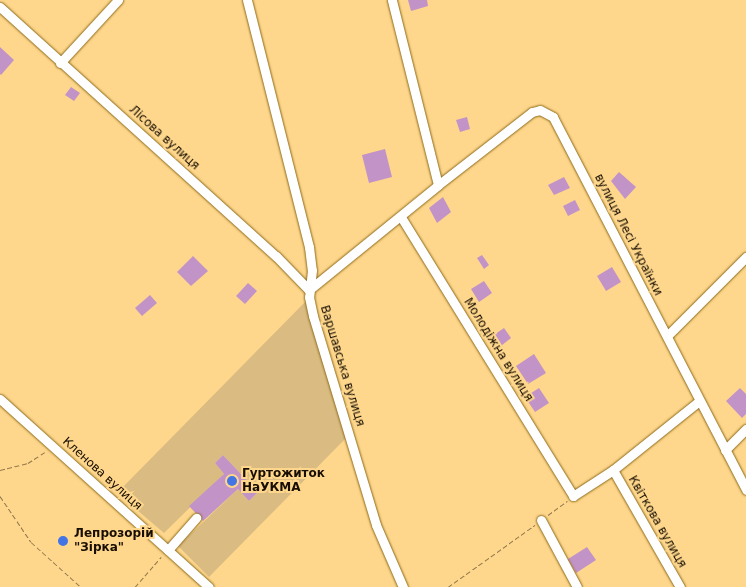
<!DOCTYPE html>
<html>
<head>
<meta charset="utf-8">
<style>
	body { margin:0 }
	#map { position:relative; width:746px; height:587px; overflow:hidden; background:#fed78c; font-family:"DejaVu Sans",sans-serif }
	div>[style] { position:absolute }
	.green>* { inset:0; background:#dabc82 }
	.building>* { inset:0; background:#c293c7 }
	.path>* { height:1px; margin-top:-0.5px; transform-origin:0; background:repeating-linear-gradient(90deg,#91784a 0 5px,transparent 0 7.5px) }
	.roads { filter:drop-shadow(0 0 1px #8e6b1a) drop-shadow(0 0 1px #8e6b1a) }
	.minor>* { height:9px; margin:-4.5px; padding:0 4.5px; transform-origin:4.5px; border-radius:4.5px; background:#fff }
	.dots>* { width:14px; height:14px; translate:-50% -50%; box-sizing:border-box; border:2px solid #fed78c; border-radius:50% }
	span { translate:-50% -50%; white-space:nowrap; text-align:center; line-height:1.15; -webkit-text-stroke:4px #fed78c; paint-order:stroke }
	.street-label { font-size:12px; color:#170d00 }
	.poi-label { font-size:12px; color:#170d00; font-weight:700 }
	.left { translate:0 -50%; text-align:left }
</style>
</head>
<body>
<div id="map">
	<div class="green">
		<div style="clip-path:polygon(307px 300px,346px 438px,209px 577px,178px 546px,238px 489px,249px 501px,258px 492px,223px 455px,215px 463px,224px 474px,164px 533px,117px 493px)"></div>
	</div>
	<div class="building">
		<div style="clip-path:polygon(408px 0,427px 0,428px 6px,411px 11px)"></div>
		<div style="clip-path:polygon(0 47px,14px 60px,1px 75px,0 74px)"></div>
		<div style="clip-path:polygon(71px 87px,80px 93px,74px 101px,65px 95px)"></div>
		<div style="clip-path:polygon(467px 117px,470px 129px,460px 132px,456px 120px)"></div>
		<div style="clip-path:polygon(385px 149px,392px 177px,369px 183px,362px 155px)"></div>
		<div style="clip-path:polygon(619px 172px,636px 187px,625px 199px,611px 181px)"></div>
		<div style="clip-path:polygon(564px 177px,570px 188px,554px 195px,548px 185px)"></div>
		<div style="clip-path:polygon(443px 197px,451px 212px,437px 223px,429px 208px)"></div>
		<div style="clip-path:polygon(575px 200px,580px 210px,568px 216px,563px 206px)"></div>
		<div style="clip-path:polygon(482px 255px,489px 265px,484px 269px,477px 258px)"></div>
		<div style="clip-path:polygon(193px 256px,208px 271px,191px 286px,177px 272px)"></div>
		<div style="clip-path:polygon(612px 267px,621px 282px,606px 291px,597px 276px)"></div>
		<div style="clip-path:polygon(484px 281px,492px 293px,479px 302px,471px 289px)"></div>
		<div style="clip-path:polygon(248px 283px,257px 291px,245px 304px,236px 296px)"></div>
		<div style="clip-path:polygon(150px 295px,157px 303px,142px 316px,135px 308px)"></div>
		<div style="clip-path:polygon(504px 328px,511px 338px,496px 350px,488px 339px)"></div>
		<div style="clip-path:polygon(534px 354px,546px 373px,528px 384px,516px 366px)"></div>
		<div style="clip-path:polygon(539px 388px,549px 403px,535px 412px,525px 397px)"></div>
		<div style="clip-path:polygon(740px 388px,746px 394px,746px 414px,742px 418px,726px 401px)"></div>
		<div style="clip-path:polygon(223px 455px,258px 492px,249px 501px,238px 489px,203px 521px,189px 506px,224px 474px,215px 463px)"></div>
		<div style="clip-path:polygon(587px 547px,596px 560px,576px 573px,568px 559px)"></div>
	</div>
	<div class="path">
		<div style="left:0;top:470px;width:29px;rotate:-14deg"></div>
		<div style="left:28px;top:463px;width:20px;rotate:-33deg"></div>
		<div style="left:0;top:496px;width:55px;rotate:56deg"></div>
		<div style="left:31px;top:542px;width:67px;rotate:42deg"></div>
		<div style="left:548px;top:515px;width:24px;rotate:-36deg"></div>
		<div style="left:135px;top:587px;width:40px;rotate:-49deg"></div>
		<div style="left:448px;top:587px;width:107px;rotate:-35.5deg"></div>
	</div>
	<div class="roads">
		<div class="minor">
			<div style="left:247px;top:0;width:255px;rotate:75.9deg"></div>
			<div style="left:309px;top:247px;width:23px;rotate:83deg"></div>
			<div style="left:312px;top:270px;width:27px;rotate:96deg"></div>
			<div style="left:309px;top:297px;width:19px;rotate:78deg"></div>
			<div style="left:313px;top:316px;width:218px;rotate:73.2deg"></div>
			<div style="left:376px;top:525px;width:68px;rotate:66.5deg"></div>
			<div style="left:0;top:7px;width:372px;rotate:42.1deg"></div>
			<div style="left:276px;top:256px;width:47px;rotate:45.9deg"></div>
			<div style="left:309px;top:290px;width:166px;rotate:-39.1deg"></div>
			<div style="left:438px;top:185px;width:191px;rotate:-104deg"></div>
			<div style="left:60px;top:63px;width:86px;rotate:-47.4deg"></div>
			<div style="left:438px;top:185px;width:119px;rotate:-37.8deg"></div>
			<div style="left:532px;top:112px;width:8px;rotate:-14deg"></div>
			<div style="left:540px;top:110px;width:15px;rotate:28deg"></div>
			<div style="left:553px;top:117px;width:420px;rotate:62.6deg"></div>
			<div style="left:401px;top:217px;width:328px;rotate:58.3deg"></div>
			<div style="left:573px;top:496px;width:48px;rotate:-33deg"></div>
			<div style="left:613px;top:470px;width:110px;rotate:-38.7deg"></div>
			<div style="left:667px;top:336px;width:112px;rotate:-45deg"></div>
			<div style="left:0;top:399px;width:281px;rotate:42deg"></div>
			<div style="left:725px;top:450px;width:30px;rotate:-45deg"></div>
			<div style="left:613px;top:470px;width:135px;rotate:60.2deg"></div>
			<div style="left:541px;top:520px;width:76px;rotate:61.8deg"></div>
			<div style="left:168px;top:550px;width:43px;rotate:-48.8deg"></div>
		</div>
	</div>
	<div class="dots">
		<div style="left:232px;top:481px;background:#4274e5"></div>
		<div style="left:63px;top:541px;background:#4274e5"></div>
	</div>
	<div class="street-label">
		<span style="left:164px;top:138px;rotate:42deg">Лісова вулиця</span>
		<span style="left:628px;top:235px;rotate:63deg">вулиця Лесі Українки</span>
		<span style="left:498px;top:350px;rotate:58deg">Молодіжна вулиця</span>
		<span style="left:342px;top:366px;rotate:73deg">Варшавська вулиця</span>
		<span style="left:102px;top:474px;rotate:42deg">Кленова вулиця</span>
		<span style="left:657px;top:522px;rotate:60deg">Квіткова вулиця</span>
	</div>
	<div class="poi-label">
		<span class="left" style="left:242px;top:481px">Гуртожиток<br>НаУКМА</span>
		<span class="left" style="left:74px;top:541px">Лепрозорій<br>"Зірка"</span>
	</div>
</div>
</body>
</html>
